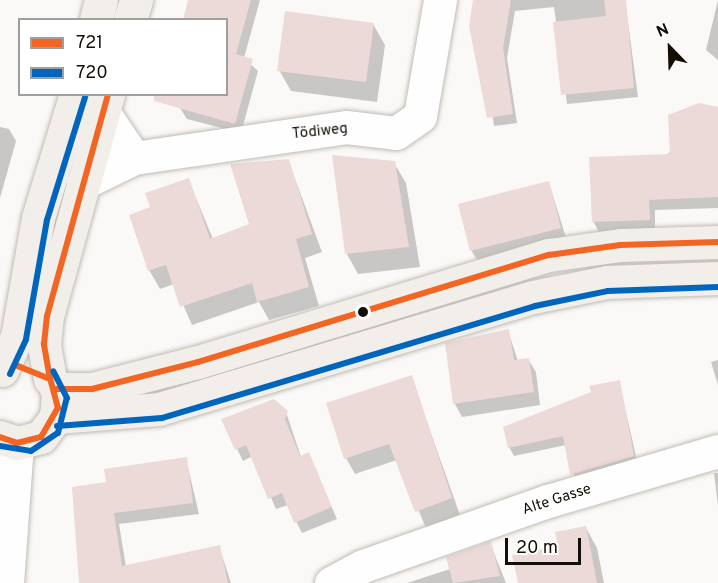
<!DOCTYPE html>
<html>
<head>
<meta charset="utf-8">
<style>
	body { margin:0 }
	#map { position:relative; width:718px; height:583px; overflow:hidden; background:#fbf9f7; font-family:Overpass,sans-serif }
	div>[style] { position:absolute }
	.shadow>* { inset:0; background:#0003 }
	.building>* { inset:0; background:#ecdad8 }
	.roads { filter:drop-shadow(0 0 2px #c0bcb7) drop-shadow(0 0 2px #c0bcb7) }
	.minor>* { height:33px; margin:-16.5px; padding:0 16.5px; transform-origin:16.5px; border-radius:16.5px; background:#fefefe }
	.major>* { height:33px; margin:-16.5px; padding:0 16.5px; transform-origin:16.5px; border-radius:16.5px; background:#f2eee9 }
	.bus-1>* { height:6px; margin:-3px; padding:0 3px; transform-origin:3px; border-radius:3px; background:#f26522 }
	.bus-2>* { height:6px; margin:-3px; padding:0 3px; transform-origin:3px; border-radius:3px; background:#0065bd }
	.dots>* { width:16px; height:16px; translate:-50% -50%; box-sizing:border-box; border:3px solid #fff; border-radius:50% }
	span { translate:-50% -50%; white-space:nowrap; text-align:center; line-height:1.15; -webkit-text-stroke:6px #fff; paint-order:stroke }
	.street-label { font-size:15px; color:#130e06 }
	.legend { position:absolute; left:18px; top:18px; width:210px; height:78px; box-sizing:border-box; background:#fff; border:2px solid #a19f9b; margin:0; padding:8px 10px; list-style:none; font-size:18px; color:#130e06 }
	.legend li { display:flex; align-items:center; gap:12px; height:30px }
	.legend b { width:30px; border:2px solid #a19f9b }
	.north { position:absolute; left:640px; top:18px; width:60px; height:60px; -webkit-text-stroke:4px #fff; paint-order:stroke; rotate:337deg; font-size:16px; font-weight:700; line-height:24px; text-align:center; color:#130e06 }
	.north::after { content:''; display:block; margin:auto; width:21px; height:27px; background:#130e06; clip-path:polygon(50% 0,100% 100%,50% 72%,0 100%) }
	.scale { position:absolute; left:505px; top:538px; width:76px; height:27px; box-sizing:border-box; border:3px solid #130e06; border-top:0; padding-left:8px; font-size:18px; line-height:21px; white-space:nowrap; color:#130e06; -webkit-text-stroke:4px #fff; paint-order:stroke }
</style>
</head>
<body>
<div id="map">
	<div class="shadow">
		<div style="clip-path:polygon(190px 0,260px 0,244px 58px,258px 71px,241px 133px,187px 119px,180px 108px,226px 94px,226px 20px)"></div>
		<div style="clip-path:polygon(475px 0,625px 0,638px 97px,567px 104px,554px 7px,515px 11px,507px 58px,517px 123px,494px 126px)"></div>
		<div style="clip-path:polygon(718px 0,718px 60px,706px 50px)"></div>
		<div style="clip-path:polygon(373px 24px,385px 45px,377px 102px,291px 91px,279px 70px)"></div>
		<div style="clip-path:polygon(718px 109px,718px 208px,655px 210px,655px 230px,599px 232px,593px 221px)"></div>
		<div style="clip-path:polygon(0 127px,9px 129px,16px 141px,0 198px)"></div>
		<div style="clip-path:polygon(288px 160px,322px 252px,305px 258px,319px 306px,269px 320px,259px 302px,192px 325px,174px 284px,160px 289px,149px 270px,152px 208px,188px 179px,213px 239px,251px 225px)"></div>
		<div style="clip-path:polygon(394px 163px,406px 183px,420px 267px,358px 274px,347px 254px)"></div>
		<div style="clip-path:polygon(549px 183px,567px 241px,479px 263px,471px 250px)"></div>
		<div style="clip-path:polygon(508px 331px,518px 361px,528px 359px,536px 372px,540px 405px,462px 417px,455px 404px,447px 344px)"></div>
		<div style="clip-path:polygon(718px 360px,718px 385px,711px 362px)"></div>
		<div style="clip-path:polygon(411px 377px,460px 515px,426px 528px,397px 460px,355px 474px,346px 458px)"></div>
		<div style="clip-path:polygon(619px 382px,638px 465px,576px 483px,566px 445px,514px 456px,509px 447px)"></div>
		<div style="clip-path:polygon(286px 412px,301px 457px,308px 454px,337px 519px,302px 533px,288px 505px,276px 509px,253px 456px,243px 461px,223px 420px)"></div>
		<div style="clip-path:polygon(186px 459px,199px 514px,119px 524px,126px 567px,219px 546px,231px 583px,81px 583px,107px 483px)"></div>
		<div style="clip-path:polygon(714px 473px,718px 473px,718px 505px)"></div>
		<div style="clip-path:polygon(586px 528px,597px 548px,604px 583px,519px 583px)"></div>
		<div style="clip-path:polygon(490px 543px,506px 583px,407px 583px,450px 569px)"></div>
	</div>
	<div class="building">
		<div style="clip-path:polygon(188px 0,251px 0,236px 54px,253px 59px,235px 124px,154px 101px,154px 94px,226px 94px,226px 20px,183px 20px)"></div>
		<div style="clip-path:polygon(473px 0,511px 0,503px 48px,513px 114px,487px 118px,469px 26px)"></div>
		<div style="clip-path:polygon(604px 0,626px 0,634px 88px,561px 95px,553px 22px,606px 16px)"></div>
		<div style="clip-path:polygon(285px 11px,374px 23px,366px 82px,277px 71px)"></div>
		<div style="clip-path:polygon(699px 103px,718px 107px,718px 197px,649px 200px,650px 220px,592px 222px,589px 157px,670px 154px,668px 115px)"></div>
		<div style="clip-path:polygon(332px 155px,395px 161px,409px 247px,345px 254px)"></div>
		<div style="clip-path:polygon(289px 159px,312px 234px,296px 239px,309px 287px,257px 302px,252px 283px,180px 307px,166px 265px,148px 271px,129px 215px,150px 207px,145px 193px,189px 178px,210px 239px,249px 224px,230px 164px)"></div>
		<div style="clip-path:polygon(549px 181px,561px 228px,470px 251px,458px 204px)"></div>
		<div style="clip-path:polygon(509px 329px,514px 360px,529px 358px,534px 392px,453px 404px,445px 343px)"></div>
		<div style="clip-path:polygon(412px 375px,452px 498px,415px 512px,389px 444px,344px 459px,326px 403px)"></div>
		<div style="clip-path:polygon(620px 380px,634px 456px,570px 475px,563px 436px,508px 448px,503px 427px,591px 392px,589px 386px)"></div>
		<div style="clip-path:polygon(274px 399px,288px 411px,285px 419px,300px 456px,309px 452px,332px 507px,294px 523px,282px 493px,268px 499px,246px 445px,235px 450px,221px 419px)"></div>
		<div style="clip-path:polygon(187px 457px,193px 503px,114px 513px,122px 566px,220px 545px,228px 583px,79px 583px,72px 487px,106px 482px,104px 469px)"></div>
		<div style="clip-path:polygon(586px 526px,597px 583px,518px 583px,512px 555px,558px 546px,555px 532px)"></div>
		<div style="clip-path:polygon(491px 541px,500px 576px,453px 583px,446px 557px)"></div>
	</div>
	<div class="roads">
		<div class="minor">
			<div style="left:103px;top:112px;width:55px;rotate:56deg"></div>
			<div style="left:83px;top:183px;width:57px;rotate:-26.1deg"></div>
			<div style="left:134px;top:158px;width:214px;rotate:-8.3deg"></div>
			<div style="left:346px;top:127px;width:50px;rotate:6.8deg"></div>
			<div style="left:396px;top:133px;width:29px;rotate:-35deg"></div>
			<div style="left:420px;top:116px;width:118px;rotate:-80.2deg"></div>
			<div style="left:7px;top:583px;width:140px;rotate:-85.9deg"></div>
			<div style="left:331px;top:583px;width:36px;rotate:-28deg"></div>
			<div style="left:363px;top:566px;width:196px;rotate:-19.4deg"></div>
			<div style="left:548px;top:501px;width:177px;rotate:-16.4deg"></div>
		</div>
		<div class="major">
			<div style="left:96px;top:20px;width:21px;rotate:-76deg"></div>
			<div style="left:130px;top:20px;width:21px;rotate:-73deg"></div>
			<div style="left:2px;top:370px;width:36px;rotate:-66deg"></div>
			<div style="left:17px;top:337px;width:121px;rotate:-80deg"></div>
			<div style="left:38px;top:218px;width:130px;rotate:-73deg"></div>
			<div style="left:50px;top:379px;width:36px;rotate:-100deg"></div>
			<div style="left:44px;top:344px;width:28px;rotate:-84deg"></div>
			<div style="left:47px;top:316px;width:230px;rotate:-74.6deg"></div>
			<div style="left:56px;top:389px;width:36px"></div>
			<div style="left:92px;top:389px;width:109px;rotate:-14.3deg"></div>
			<div style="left:198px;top:362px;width:367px;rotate:-17deg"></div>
			<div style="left:549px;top:255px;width:72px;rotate:-8deg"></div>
			<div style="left:620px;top:245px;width:98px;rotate:-1.8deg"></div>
			<div style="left:56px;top:417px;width:103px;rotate:-4.4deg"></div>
			<div style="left:159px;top:409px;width:390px;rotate:-16.7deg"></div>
			<div style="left:533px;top:297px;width:76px;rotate:-11.5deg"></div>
			<div style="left:607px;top:282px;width:111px;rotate:-2.1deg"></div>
			<div style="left:0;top:437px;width:18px;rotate:19deg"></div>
			<div style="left:17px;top:443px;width:25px;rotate:-14deg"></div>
			<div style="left:41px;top:437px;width:25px;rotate:-53deg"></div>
			<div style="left:56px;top:417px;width:21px;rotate:-85deg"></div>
		</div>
	</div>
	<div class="bus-1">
		<div style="left:50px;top:379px;width:36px;rotate:-100deg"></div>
		<div style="left:44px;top:344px;width:28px;rotate:-84deg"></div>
		<div style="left:47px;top:316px;width:230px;rotate:-74.6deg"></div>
		<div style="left:56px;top:389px;width:36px"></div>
		<div style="left:92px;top:389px;width:109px;rotate:-14.3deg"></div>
		<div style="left:198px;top:362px;width:367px;rotate:-17deg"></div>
		<div style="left:549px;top:255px;width:72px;rotate:-8deg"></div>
		<div style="left:620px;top:245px;width:98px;rotate:-1.8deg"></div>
		<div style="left:0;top:437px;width:18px;rotate:19deg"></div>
		<div style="left:17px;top:443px;width:25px;rotate:-14deg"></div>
		<div style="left:41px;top:437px;width:34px;rotate:-60deg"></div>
		<div style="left:58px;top:408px;width:30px;rotate:-105deg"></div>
		<div style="left:50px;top:379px;width:35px;rotate:-158deg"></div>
	</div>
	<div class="bus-2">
		<div style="left:10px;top:374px;width:38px;rotate:-65deg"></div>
		<div style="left:26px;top:339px;width:121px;rotate:-80deg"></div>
		<div style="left:47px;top:220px;width:129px;rotate:-72.8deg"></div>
		<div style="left:57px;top:426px;width:105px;rotate:-4.4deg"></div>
		<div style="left:162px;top:418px;width:389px;rotate:-16.7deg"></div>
		<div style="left:535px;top:306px;width:75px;rotate:-11.6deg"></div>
		<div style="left:608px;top:291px;width:110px;rotate:-2.1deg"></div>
		<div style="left:0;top:446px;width:31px;rotate:9deg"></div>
		<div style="left:31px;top:451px;width:32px;rotate:-34deg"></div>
		<div style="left:58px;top:433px;width:36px;rotate:-76deg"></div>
		<div style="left:67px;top:398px;width:30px;rotate:-117deg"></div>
	</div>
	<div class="dots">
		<div style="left:363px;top:312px;background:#130e06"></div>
	</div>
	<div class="street-label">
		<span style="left:320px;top:132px;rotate:-6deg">Tödiweg</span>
		<span style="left:557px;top:500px;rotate:-18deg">Alte Gasse</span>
	</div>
	<ul class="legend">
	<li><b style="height:8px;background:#f26522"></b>721</li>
	<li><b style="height:8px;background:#0065bd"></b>720</li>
	</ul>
	<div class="north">N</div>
	<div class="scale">20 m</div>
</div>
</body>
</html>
